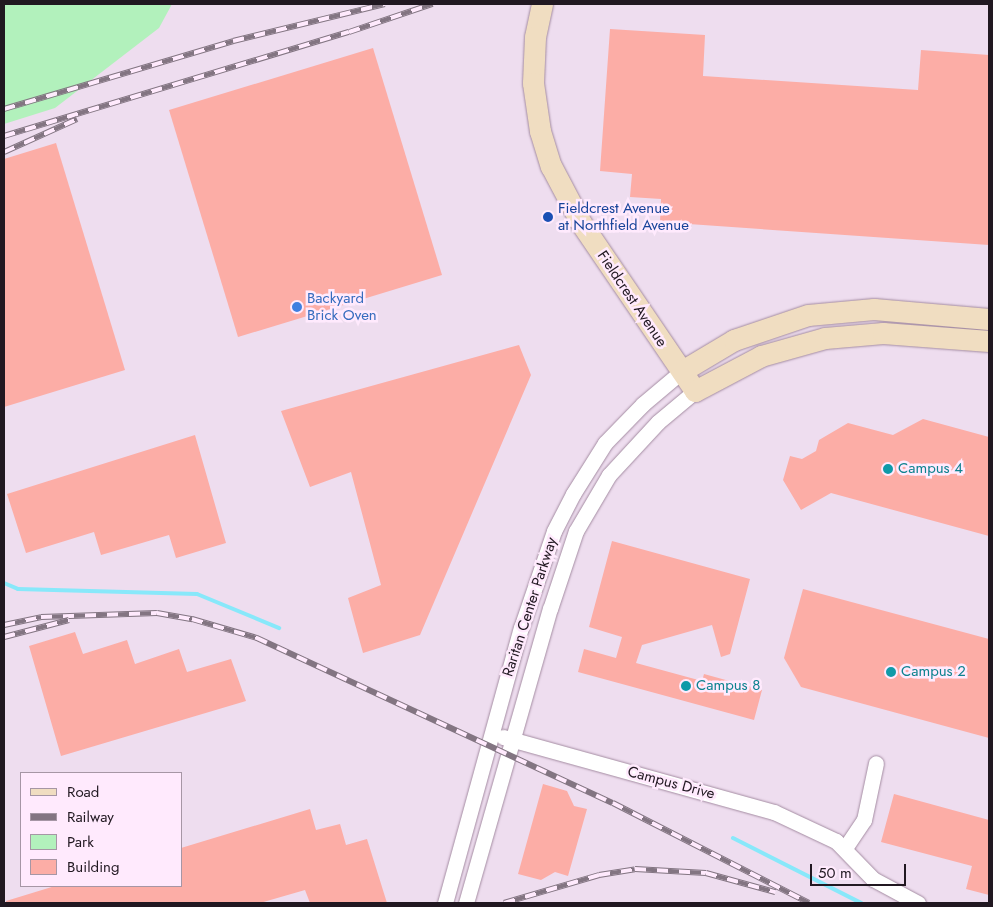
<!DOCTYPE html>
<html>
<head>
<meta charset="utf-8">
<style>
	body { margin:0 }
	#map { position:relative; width:993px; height:907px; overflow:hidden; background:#ffeafd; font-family:Jost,sans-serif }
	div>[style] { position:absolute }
	.industrial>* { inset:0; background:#eeddef }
	.green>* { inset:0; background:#b2f1bc }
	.stream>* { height:4px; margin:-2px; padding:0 2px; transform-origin:2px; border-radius:2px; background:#88e8fa }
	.building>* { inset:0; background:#fcada6 }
	.roads { filter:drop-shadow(0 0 1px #a48ca2) drop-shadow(0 0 1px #a48ca2) }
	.street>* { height:15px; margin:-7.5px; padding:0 7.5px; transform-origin:7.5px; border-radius:7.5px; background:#fff }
	.secondary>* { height:21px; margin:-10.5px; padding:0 10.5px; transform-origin:10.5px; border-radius:10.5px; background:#f0ddc1 }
	.rail>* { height:5.5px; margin-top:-2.75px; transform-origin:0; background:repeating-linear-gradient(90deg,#ffeafd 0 11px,#837582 0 22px); box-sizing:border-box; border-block:1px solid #837582 }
	.dots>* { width:14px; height:14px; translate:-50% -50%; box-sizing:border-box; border:2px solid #ffeafd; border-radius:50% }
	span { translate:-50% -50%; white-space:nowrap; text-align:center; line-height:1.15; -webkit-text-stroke:5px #ffeafd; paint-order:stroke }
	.transit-label { font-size:15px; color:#164399 }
	.left { translate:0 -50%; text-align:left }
	.shop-label { font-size:15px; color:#366cbe }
	.street-label { font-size:15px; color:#211821 }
	.culture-label { font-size:15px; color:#0d838f }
	.frame { position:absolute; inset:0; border:5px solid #211821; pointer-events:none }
	.legend { position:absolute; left:20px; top:772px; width:162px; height:115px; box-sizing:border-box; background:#ffeafd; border:1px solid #a696a5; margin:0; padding:6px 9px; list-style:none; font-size:15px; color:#211821 }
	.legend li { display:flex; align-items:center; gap:10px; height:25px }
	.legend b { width:25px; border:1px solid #a696a5 }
	.scale { position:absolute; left:810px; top:864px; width:96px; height:22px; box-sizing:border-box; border:2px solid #211821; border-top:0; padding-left:6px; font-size:15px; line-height:18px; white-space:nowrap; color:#211821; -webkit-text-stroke:4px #ffeafd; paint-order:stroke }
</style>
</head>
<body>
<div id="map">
	<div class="industrial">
		<div style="clip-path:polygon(evenodd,129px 4px,989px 4px,989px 903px,4px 903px,4px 86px,129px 4px,21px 773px,181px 773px,181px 886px,21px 886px,21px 773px)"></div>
	</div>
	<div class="green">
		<div style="clip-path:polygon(4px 4px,172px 4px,159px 28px,55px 108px,4px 124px)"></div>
	</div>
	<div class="stream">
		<div style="left:4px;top:583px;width:15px;rotate:23deg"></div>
		<div style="left:18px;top:589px;width:179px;rotate:1.6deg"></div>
		<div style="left:197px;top:594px;width:89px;rotate:22.5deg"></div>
		<div style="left:733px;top:838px;width:144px;rotate:26.9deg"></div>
	</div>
	<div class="building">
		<div style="clip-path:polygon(610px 29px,705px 35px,703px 76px,918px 90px,921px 50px,989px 55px,989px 245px,660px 222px,661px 199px,630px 197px,632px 174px,600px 171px)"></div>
		<div style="clip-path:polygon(373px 48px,442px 275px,238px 337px,169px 110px)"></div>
		<div style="clip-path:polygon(56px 143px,125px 370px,4px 407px,4px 159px)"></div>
		<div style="clip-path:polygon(519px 345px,531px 375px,420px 635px,363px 653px,348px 598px,381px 585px,351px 472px,310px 487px,281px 411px)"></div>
		<div style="clip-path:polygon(923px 419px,989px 437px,989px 536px,831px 493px,801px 510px,783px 480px,790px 456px,802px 459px,816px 451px,819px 440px,848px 423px,893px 435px)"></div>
		<div style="clip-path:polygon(195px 435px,226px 543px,176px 558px,169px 535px,101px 555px,94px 532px,26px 553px,7px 494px)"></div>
		<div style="clip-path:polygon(612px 541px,750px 579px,730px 654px,721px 657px,712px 625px,642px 645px,636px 663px,702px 681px,704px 674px,762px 690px,754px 720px,578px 672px,584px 649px,616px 658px,622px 637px,589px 627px)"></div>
		<div style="clip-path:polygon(803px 589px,989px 639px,989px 738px,801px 687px,784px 658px)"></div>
		<div style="clip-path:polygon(75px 632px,83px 654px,127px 640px,135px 664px,179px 649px,187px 672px,231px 659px,246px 701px,61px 756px,29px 646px)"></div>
		<div style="clip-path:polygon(543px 784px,567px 791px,574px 806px,587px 809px,568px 876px,555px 872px,541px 880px,518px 874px)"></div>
		<div style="clip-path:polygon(894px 794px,989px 820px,989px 895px,966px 889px,972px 866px,881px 842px)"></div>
		<div style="clip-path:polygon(310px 809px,316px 830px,340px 824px,346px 845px,367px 839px,387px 903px,310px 903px,305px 890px,260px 903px,6px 903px,6px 901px,55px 886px,181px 886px,181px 848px)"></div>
	</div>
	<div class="roads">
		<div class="street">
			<div style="left:503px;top:737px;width:281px;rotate:15.5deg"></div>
			<div style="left:774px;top:812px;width:68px;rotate:25.1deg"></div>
			<div style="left:836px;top:841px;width:53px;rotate:45.8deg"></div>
			<div style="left:873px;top:879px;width:51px;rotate:28.1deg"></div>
			<div style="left:845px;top:848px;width:34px;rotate:-56deg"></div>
			<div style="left:864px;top:820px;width:58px;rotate:-78.1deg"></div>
			<div style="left:445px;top:903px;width:285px;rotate:-74.6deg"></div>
			<div style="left:521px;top:628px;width:102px;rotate:-71.2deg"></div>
			<div style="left:554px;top:531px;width:42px;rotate:-62.8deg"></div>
			<div style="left:573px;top:494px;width:60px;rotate:-57.9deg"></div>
			<div style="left:605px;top:443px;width:54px;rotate:-45.7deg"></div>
			<div style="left:643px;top:404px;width:51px;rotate:-40.2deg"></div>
			<div style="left:466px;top:903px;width:306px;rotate:-74.1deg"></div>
			<div style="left:550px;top:609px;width:82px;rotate:-71.6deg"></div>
			<div style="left:576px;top:531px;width:65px;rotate:-59.5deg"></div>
			<div style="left:609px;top:475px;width:72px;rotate:-47.2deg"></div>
			<div style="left:658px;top:422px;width:48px;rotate:-40deg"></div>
		</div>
		<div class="secondary">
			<div style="left:542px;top:4px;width:34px;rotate:102deg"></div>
			<div style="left:535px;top:37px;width:46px;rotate:92.5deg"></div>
			<div style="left:533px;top:83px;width:49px;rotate:81.7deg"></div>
			<div style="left:540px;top:131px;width:37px;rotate:73deg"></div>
			<div style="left:551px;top:166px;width:64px;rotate:62.2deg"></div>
			<div style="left:581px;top:223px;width:203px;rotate:55.8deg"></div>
			<div style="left:695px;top:391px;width:75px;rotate:-27.9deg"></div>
			<div style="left:761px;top:356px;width:66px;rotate:-15.7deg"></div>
			<div style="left:825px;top:338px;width:58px;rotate:-4.9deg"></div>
			<div style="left:883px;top:333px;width:106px;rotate:4.3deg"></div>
			<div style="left:682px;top:371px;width:61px;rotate:-30.8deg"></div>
			<div style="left:734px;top:340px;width:78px;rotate:-18.7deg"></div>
			<div style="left:808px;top:315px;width:66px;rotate:-5.2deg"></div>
			<div style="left:874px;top:309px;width:115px;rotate:5deg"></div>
		</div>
	</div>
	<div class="rail">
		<div style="left:4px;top:109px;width:239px;rotate:-16.5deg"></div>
		<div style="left:233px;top:41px;width:156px;rotate:-13.7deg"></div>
		<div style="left:4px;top:136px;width:360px;rotate:-16.8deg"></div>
		<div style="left:349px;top:32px;width:88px;rotate:-18.6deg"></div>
		<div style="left:4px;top:152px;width:80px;rotate:-24.3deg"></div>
		<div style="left:4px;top:625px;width:38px;rotate:-12deg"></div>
		<div style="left:41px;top:617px;width:116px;rotate:-2deg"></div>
		<div style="left:157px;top:613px;width:36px;rotate:10deg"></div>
		<div style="left:192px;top:619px;width:68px;rotate:16.3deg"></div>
		<div style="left:257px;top:638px;width:392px;rotate:24.9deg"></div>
		<div style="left:613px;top:803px;width:220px;rotate:27deg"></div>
		<div style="left:4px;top:637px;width:67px;rotate:-14.7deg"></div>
		<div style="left:504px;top:903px;width:99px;rotate:-16.4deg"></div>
		<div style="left:599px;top:875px;width:36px;rotate:-9deg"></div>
		<div style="left:635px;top:869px;width:71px;rotate:3.2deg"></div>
		<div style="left:706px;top:873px;width:72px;rotate:15.4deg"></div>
	</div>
	<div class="dots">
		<div style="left:548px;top:217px;background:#1a4fb4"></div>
		<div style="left:297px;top:307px;background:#3f7fe0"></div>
		<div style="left:888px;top:469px;background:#0f9aa8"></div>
		<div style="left:891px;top:672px;background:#0f9aa8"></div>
		<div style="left:686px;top:686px;background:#0f9aa8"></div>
	</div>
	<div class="transit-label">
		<span class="left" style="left:558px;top:217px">Fieldcrest Avenue<br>at Northfield Avenue</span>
	</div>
	<div class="shop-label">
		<span class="left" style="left:307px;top:307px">Backyard<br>Brick Oven</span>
	</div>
	<div class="street-label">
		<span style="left:632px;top:299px;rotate:56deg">Fieldcrest Avenue</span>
		<span style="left:530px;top:607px;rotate:-72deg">Raritan Center Parkway</span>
		<span style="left:671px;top:783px;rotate:15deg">Campus Drive</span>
	</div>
	<div class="culture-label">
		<span class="left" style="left:898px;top:469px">Campus 4</span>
		<span class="left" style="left:901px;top:672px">Campus 2</span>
		<span class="left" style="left:696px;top:686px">Campus 8</span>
	</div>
	<div class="frame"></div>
	<ul class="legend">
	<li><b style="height:6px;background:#f0ddc1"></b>Road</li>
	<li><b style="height:6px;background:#837582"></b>Railway</li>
	<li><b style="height:14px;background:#b2f1bc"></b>Park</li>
	<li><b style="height:14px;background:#fcada6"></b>Building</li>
	</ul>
	<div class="scale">50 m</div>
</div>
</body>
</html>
